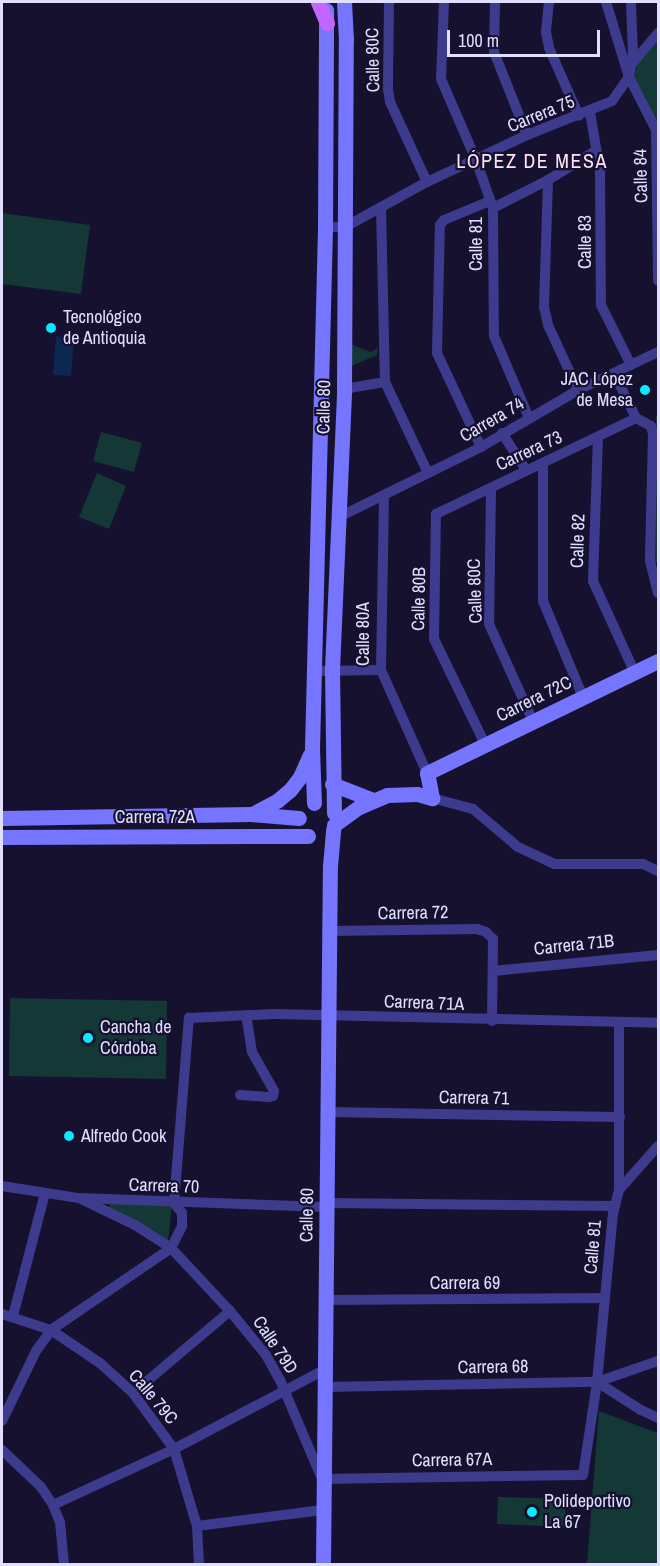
<!DOCTYPE html>
<html>
<head>
<meta charset="utf-8">
<style>
	body { margin:0 }
	#map { position:relative; width:660px; height:1566px; overflow:hidden; background:#16112e; font-family:"Archivo Narrow",sans-serif }
	div>[style] { position:absolute }
	.green>* { inset:0; background:#143836 }
	.water>* { inset:0; background:#0c2752 }
	.street>* { height:10px; margin:-5px; padding:0 5px; transform-origin:5px; border-radius:5px; background:#3d3b8e }
	.secondary>* { height:15px; margin:-7.5px; padding:0 7.5px; transform-origin:7.5px; border-radius:7.5px; background:#7675ff }
	.primary>* { height:15px; margin:-7.5px; padding:0 7.5px; transform-origin:7.5px; border-radius:7.5px; background:#c365ff }
	.dots>* { width:16px; height:16px; translate:-50% -50%; box-sizing:border-box; border:3px solid #16112e; border-radius:50% }
	span { translate:-50% -50%; white-space:nowrap; text-align:center; line-height:1.15; -webkit-text-stroke:4.5px #16112e; paint-order:stroke }
	.street-label { font-size:18px; color:#e1deff }
	.poi-label { font-size:18px; color:#e1deff }
	.left { translate:0 -50%; text-align:left }
	.right { translate:-100% -50%; text-align:right }
	.neighbourhood-label { font-size:20px; color:#ffe0f4; letter-spacing:1.5px }
	.frame { position:absolute; inset:0; border:3px solid #e1deff; pointer-events:none }
	.scale { position:absolute; left:447px; top:30px; width:153px; height:27px; box-sizing:border-box; border:3px solid #e1deff; border-top:0; padding-left:8px; font-size:18px; line-height:21px; white-space:nowrap; color:#e1deff; -webkit-text-stroke:4px #16112e; paint-order:stroke }
</style>
</head>
<body>
<div id="map">
	<div class="green">
		<div style="clip-path:polygon(658px 41px,658px 123px,657px 124px,634px 77px,637px 65px)"></div>
		<div style="clip-path:polygon(2px 213px,90px 225px,81px 294px,2px 284px)"></div>
		<div style="clip-path:polygon(350px 344px,371px 352px,378px 348px,377px 355px,351px 366px)"></div>
		<div style="clip-path:polygon(658px 415px,658px 562px,655px 564px,656px 416px)"></div>
		<div style="clip-path:polygon(101px 432px,142px 443px,134px 472px,93px 461px)"></div>
		<div style="clip-path:polygon(97px 473px,126px 486px,109px 529px,79px 517px)"></div>
		<div style="clip-path:polygon(10px 998px,167px 1001px,166px 1079px,9px 1076px)"></div>
		<div style="clip-path:polygon(110px 1203px,172px 1206px,168px 1242px,109px 1210px)"></div>
		<div style="clip-path:polygon(599px 1411px,658px 1433px,658px 1564px,587px 1564px)"></div>
		<div style="clip-path:polygon(498px 1497px,566px 1499px,565px 1527px,497px 1524px)"></div>
	</div>
	<div class="water">
		<div style="clip-path:polygon(56px 336px,74px 338px,71px 376px,53px 375px)"></div>
	</div>
	<div class="street">
		<div style="left:389px;top:2px;width:87px;rotate:90.7deg"></div>
		<div style="left:388px;top:89px;width:13px;rotate:81deg"></div>
		<div style="left:390px;top:102px;width:88px;rotate:65.2deg"></div>
		<div style="left:444px;top:2px;width:77px;rotate:92.2deg"></div>
		<div style="left:441px;top:79px;width:88px;rotate:66.6deg"></div>
		<div style="left:476px;top:160px;width:51px;rotate:70.5deg"></div>
		<div style="left:493px;top:208px;width:128px;rotate:89.6deg"></div>
		<div style="left:494px;top:336px;width:89px;rotate:66.9deg"></div>
		<div style="left:495px;top:2px;width:50px;rotate:91.1deg"></div>
		<div style="left:494px;top:52px;width:89px;rotate:68.3deg"></div>
		<div style="left:549px;top:2px;width:30px;rotate:96deg"></div>
		<div style="left:546px;top:32px;width:16px;rotate:79deg"></div>
		<div style="left:549px;top:48px;width:74px;rotate:66.2deg"></div>
		<div style="left:606px;top:2px;width:78px;rotate:73deg"></div>
		<div style="left:629px;top:77px;width:59px;rotate:63deg"></div>
		<div style="left:656px;top:130px;width:151px;rotate:89.2deg"></div>
		<div style="left:631px;top:65px;width:42px;rotate:-49.8deg"></div>
		<div style="left:590px;top:112px;width:61px;rotate:80.5deg"></div>
		<div style="left:600px;top:172px;width:133px;rotate:89.6deg"></div>
		<div style="left:601px;top:305px;width:67px;rotate:63.4deg"></div>
		<div style="left:548px;top:180px;width:127px;rotate:91.8deg"></div>
		<div style="left:544px;top:307px;width:18px;rotate:77deg"></div>
		<div style="left:548px;top:325px;width:72px;rotate:65.2deg"></div>
		<div style="left:381px;top:207px;width:175px;rotate:88.7deg"></div>
		<div style="left:385px;top:382px;width:101px;rotate:64.7deg"></div>
		<div style="left:493px;top:208px;width:62px;rotate:-27deg"></div>
		<div style="left:548px;top:180px;width:57px;rotate:-31.5deg"></div>
		<div style="left:325px;top:227px;width:20px"></div>
		<div style="left:345px;top:227px;width:94px;rotate:-28.8deg"></div>
		<div style="left:427px;top:182px;width:110px;rotate:-25.2deg"></div>
		<div style="left:527px;top:135px;width:92px;rotate:-21.8deg"></div>
		<div style="left:612px;top:101px;width:29px;rotate:-55deg"></div>
		<div style="left:629px;top:77px;width:22px;rotate:-80deg"></div>
		<div style="left:633px;top:55px;width:53px;rotate:-92.2deg"></div>
		<div style="left:614px;top:373px;width:50px;rotate:63.9deg"></div>
		<div style="left:344px;top:389px;width:42px;rotate:-9.7deg"></div>
		<div style="left:636px;top:418px;width:17px;rotate:28deg"></div>
		<div style="left:651px;top:426px;width:8px;rotate:76deg"></div>
		<div style="left:653px;top:434px;width:127px;rotate:91.4deg"></div>
		<div style="left:650px;top:561px;width:33px;rotate:76deg"></div>
		<div style="left:502px;top:433px;width:44px;rotate:57deg"></div>
		<div style="left:598px;top:437px;width:144px;rotate:92deg"></div>
		<div style="left:593px;top:581px;width:101px;rotate:65.5deg"></div>
		<div style="left:481px;top:447px;width:104px;rotate:-115.1deg"></div>
		<div style="left:437px;top:353px;width:128px;rotate:-88.7deg"></div>
		<div style="left:440px;top:225px;width:6px;rotate:-51deg"></div>
		<div style="left:444px;top:220px;width:50px;rotate:-22.4deg"></div>
		<div style="left:543px;top:463px;width:138px;rotate:90deg"></div>
		<div style="left:543px;top:601px;width:104px;rotate:67.4deg"></div>
		<div style="left:491px;top:488px;width:136px;rotate:90.8deg"></div>
		<div style="left:489px;top:624px;width:107px;rotate:65.6deg"></div>
		<div style="left:384px;top:497px;width:173px;rotate:91deg"></div>
		<div style="left:381px;top:670px;width:113px;rotate:65.9deg"></div>
		<div style="left:341px;top:516px;width:156px;rotate:-26.2deg"></div>
		<div style="left:481px;top:447px;width:113px;rotate:-30.4deg"></div>
		<div style="left:578px;top:390px;width:89px;rotate:-25.4deg"></div>
		<div style="left:316px;top:671px;width:65px;rotate:-0.9deg"></div>
		<div style="left:485px;top:744px;width:117px;rotate:-115.9deg"></div>
		<div style="left:434px;top:639px;width:125px;rotate:-89.1deg"></div>
		<div style="left:436px;top:514px;width:222px;rotate:-25.6deg"></div>
		<div style="left:432px;top:798px;width:42px;rotate:15deg"></div>
		<div style="left:473px;top:809px;width:59px;rotate:40.2deg"></div>
		<div style="left:518px;top:847px;width:40px;rotate:25deg"></div>
		<div style="left:554px;top:864px;width:89px"></div>
		<div style="left:643px;top:864px;width:17px;rotate:25deg"></div>
		<div style="left:330px;top:931px;width:147px;rotate:-0.8deg"></div>
		<div style="left:477px;top:929px;width:9px;rotate:18deg"></div>
		<div style="left:486px;top:932px;width:10px;rotate:45deg"></div>
		<div style="left:493px;top:939px;width:82px;rotate:90.7deg"></div>
		<div style="left:493px;top:971px;width:166px;rotate:-5.5deg"></div>
		<div style="left:240px;top:1095px;width:28px;rotate:4deg"></div>
		<div style="left:268px;top:1097px;width:5px;rotate:-11deg"></div>
		<div style="left:273px;top:1096px;width:5px;rotate:-79deg"></div>
		<div style="left:274px;top:1091px;width:45px;rotate:-119.4deg"></div>
		<div style="left:252px;top:1052px;width:37px;rotate:-99deg"></div>
		<div style="left:328px;top:1112px;width:292px;rotate:1deg"></div>
		<div style="left:2px;top:1186px;width:78px;rotate:8.9deg"></div>
		<div style="left:79px;top:1198px;width:247px;rotate:2.1deg"></div>
		<div style="left:619px;top:1190px;width:59px;rotate:-48.4deg"></div>
		<div style="left:79px;top:1198px;width:62px;rotate:25.7deg"></div>
		<div style="left:135px;top:1225px;width:43px;rotate:32.6deg"></div>
		<div style="left:171px;top:1248px;width:86px;rotate:46.9deg"></div>
		<div style="left:230px;top:1311px;width:57px;rotate:50.7deg"></div>
		<div style="left:266px;top:1355px;width:29px;rotate:61deg"></div>
		<div style="left:280px;top:1380px;width:108px;rotate:67deg"></div>
		<div style="left:322px;top:1479px;width:261px;rotate:-0.9deg"></div>
		<div style="left:583px;top:1475px;width:94px;rotate:-81.4deg"></div>
		<div style="left:597px;top:1382px;width:169px;rotate:-84.6deg"></div>
		<div style="left:613px;top:1214px;width:25px;rotate:-76deg"></div>
		<div style="left:619px;top:1190px;width:168px;rotate:-90deg"></div>
		<div style="left:326px;top:1203px;width:288px;rotate:0.6deg"></div>
		<div style="left:325px;top:1300px;width:280px;rotate:-0.4deg"></div>
		<div style="left:2px;top:1314px;width:52px;rotate:18.1deg"></div>
		<div style="left:51px;top:1330px;width:59px;rotate:34deg"></div>
		<div style="left:100px;top:1363px;width:45px;rotate:42.3deg"></div>
		<div style="left:133px;top:1393px;width:69px;rotate:53.8deg"></div>
		<div style="left:174px;top:1449px;width:80px;rotate:73.4deg"></div>
		<div style="left:197px;top:1526px;width:38px;rotate:87deg"></div>
		<div style="left:13px;top:1316px;width:127px;rotate:-75.4deg"></div>
		<div style="left:597px;top:1382px;width:52px;rotate:32.5deg"></div>
		<div style="left:641px;top:1410px;width:19px;rotate:25deg"></div>
		<div style="left:325px;top:1387px;width:272px;rotate:-1.1deg"></div>
		<div style="left:597px;top:1382px;width:65px;rotate:-19deg"></div>
		<div style="left:133px;top:1393px;width:127px;rotate:-40.2deg"></div>
		<div style="left:2px;top:1421px;width:78px;rotate:-64.1deg"></div>
		<div style="left:36px;top:1351px;width:26px;rotate:-54deg"></div>
		<div style="left:51px;top:1330px;width:145px;rotate:-34.3deg"></div>
		<div style="left:171px;top:1248px;width:25px;rotate:-63deg"></div>
		<div style="left:182px;top:1226px;width:13px;rotate:-90deg"></div>
		<div style="left:182px;top:1213px;width:13px;rotate:-129deg"></div>
		<div style="left:174px;top:1203px;width:186px;rotate:-85.4deg"></div>
		<div style="left:189px;top:1018px;width:85px;rotate:-2.7deg"></div>
		<div style="left:274px;top:1014px;width:384px;rotate:1.3deg"></div>
		<div style="left:2px;top:1450px;width:54px;rotate:43.5deg"></div>
		<div style="left:41px;top:1487px;width:22px;rotate:56deg"></div>
		<div style="left:53px;top:1505px;width:18px;rotate:68deg"></div>
		<div style="left:60px;top:1522px;width:42px;rotate:84.6deg"></div>
		<div style="left:53px;top:1505px;width:133px;rotate:-24.8deg"></div>
		<div style="left:174px;top:1449px;width:170px;rotate:-27.8deg"></div>
		<div style="left:197px;top:1526px;width:126px;rotate:-7.3deg"></div>
	</div>
	<div class="secondary">
		<div style="left:332px;top:784px;width:44px;rotate:21.3deg"></div>
		<div style="left:314px;top:803px;width:54px;rotate:-92.1deg"></div>
		<div style="left:312px;top:749px;width:522px;rotate:-88.57deg"></div>
		<div style="left:325px;top:227px;width:217px;rotate:-89.7deg"></div>
		<div style="left:254px;top:813px;width:27px;rotate:-28deg"></div>
		<div style="left:278px;top:800px;width:16px;rotate:-40deg"></div>
		<div style="left:290px;top:790px;width:16px;rotate:-52deg"></div>
		<div style="left:300px;top:777px;width:24px;rotate:-66deg"></div>
		<div style="left:334px;top:813px;width:144px;rotate:-90.8deg"></div>
		<div style="left:332px;top:669px;width:280px;rotate:-87.5deg"></div>
		<div style="left:344px;top:389px;width:349px;rotate:-89.7deg"></div>
		<div style="left:346px;top:40px;width:38px;rotate:-93deg"></div>
		<div style="left:2px;top:818px;width:249px;rotate:-0.9deg"></div>
		<div style="left:251px;top:814px;width:48px;rotate:4.8deg"></div>
		<div style="left:334px;top:825px;width:31px;rotate:-36deg"></div>
		<div style="left:359px;top:807px;width:30px;rotate:-23deg"></div>
		<div style="left:387px;top:795px;width:30px;rotate:-2deg"></div>
		<div style="left:417px;top:794px;width:16px;rotate:15deg"></div>
		<div style="left:432px;top:798px;width:25px;rotate:-101deg"></div>
		<div style="left:427px;top:773px;width:257px;rotate:-25.9deg"></div>
		<div style="left:2px;top:837px;width:306px;rotate:-0.2deg"></div>
		<div style="left:323px;top:1564px;width:698px;rotate:-89.43deg"></div>
		<div style="left:330px;top:866px;width:38px;rotate:-85deg"></div>
	</div>
	<div class="primary">
		<div style="left:318px;top:2px;width:23px;rotate:67deg"></div>
	</div>
	<div class="dots">
		<div style="left:51px;top:328px;background:#0aeaff"></div>
		<div style="left:645px;top:390px;background:#0aeaff"></div>
		<div style="left:88px;top:1038px;background:#0aeaff"></div>
		<div style="left:69px;top:1136px;background:#0aeaff"></div>
		<div style="left:532px;top:1512px;background:#0aeaff"></div>
	</div>
	<div class="street-label">
		<span style="left:373px;top:60px;rotate:-91deg">Calle 80C</span>
		<span style="left:541px;top:114px;rotate:-22deg">Carrera 75</span>
		<span style="left:641px;top:176px;rotate:-91deg">Calle 84</span>
		<span style="left:585px;top:242px;rotate:-90deg">Calle 83</span>
		<span style="left:476px;top:244px;rotate:-90deg">Calle 81</span>
		<span style="left:324px;top:407px;rotate:-89deg">Calle 80</span>
		<span style="left:492px;top:420px;rotate:-30deg">Carrera 74</span>
		<span style="left:529px;top:451px;rotate:-25deg">Carrera 73</span>
		<span style="left:578px;top:541px;rotate:-88deg">Calle 82</span>
		<span style="left:475px;top:591px;rotate:-92deg">Calle 80C</span>
		<span style="left:419px;top:599px;rotate:-89deg">Calle 80B</span>
		<span style="left:363px;top:634px;rotate:-90deg">Calle 80A</span>
		<span style="left:534px;top:699px;rotate:-26deg">Carrera 72C</span>
		<span style="left:155px;top:817px">Carrera 72A</span>
		<span style="left:413px;top:913px;rotate:-1deg">Carrera 72</span>
		<span style="left:574px;top:945px;rotate:-6deg">Carrera 71B</span>
		<span style="left:424px;top:1003px;rotate:2deg">Carrera 71A</span>
		<span style="left:474px;top:1098px;rotate:1deg">Carrera 71</span>
		<span style="left:164px;top:1186px;rotate:2deg">Carrera 70</span>
		<span style="left:307px;top:1215px;rotate:-89deg">Calle 80</span>
		<span style="left:593px;top:1247px;rotate:-85deg">Calle 81</span>
		<span style="left:465px;top:1283px">Carrera 69</span>
		<span style="left:275px;top:1345px;rotate:56deg">Calle 79D</span>
		<span style="left:493px;top:1367px;rotate:-1deg">Carrera 68</span>
		<span style="left:153px;top:1397px;rotate:50deg">Calle 79C</span>
		<span style="left:452px;top:1460px;rotate:-1deg">Carrera 67A</span>
	</div>
	<div class="poi-label">
		<span class="left" style="left:63px;top:328px">Tecnológico<br>de Antioquia</span>
		<span class="right" style="left:633px;top:390px">JAC López<br>de Mesa</span>
		<span class="left" style="left:100px;top:1038px">Cancha de<br>Córdoba</span>
		<span class="left" style="left:81px;top:1136px">Alfredo Cook</span>
		<span class="left" style="left:544px;top:1512px">Polideportivo<br>La 67</span>
	</div>
	<div class="neighbourhood-label">
		<span style="left:532px;top:160px">LÓPEZ DE MESA</span>
	</div>
	<div class="frame"></div>
	<div class="scale">100 m</div>
</div>
</body>
</html>
